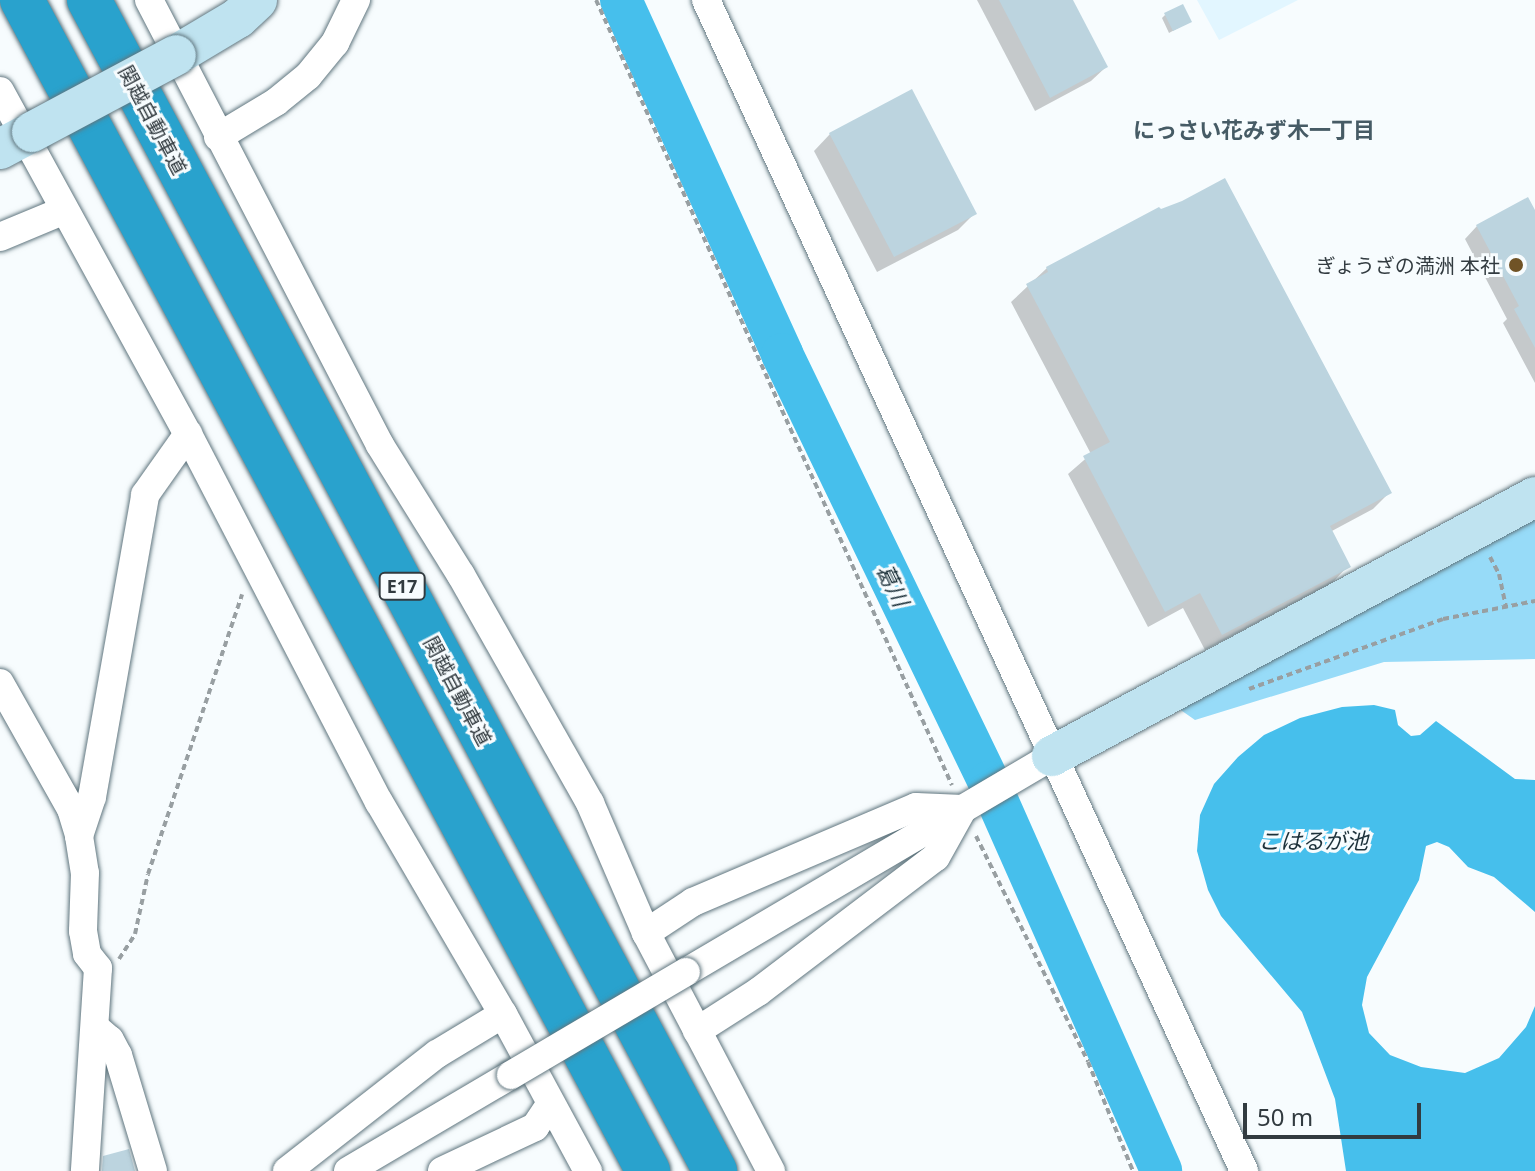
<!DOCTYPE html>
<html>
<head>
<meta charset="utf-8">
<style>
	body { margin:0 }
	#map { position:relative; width:1535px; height:1171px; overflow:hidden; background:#f7fcfe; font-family:"Noto Sans","Noto Sans JP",sans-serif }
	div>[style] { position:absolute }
	.built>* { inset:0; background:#e2f6ff }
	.green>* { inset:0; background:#97dbf8 }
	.water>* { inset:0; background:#46bfec }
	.shadow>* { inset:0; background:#0003 }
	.river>* { height:42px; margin:-21px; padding:0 21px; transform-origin:21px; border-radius:21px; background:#46bfec }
	.building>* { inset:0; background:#bcd4df }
	.path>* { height:4px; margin-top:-2px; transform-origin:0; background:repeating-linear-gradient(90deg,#989fa2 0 6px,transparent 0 10px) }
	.roads { filter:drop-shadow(0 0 2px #60767f) drop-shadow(0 0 2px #60767f) }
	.street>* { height:28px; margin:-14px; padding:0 14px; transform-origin:14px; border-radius:14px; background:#fff }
	.secondary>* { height:40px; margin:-20px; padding:0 20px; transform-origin:20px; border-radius:20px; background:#bfe3f0 }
	.highway>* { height:44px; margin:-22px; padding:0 22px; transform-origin:22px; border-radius:22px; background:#29a2cd }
	.bridges { filter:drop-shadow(0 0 2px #60767f) drop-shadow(0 0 2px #60767f) }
	.street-bridge>* { height:28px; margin:-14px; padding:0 14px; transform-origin:14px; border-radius:14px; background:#fff }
	.secondary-bridge>* { height:40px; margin:-20px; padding:0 20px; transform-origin:20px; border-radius:20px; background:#bfe3f0 }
	.dots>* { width:22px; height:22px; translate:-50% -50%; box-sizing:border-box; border:4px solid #f7fcfe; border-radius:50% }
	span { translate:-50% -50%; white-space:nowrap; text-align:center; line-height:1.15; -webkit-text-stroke:6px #f7fcfe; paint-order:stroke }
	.shield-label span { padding:2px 6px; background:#f7fcfe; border:2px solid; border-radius:6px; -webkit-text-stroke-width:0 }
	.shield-label { font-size:18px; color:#323b40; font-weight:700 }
	.street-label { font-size:20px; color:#323b40 }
	.poi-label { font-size:20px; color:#323b40 }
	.right { translate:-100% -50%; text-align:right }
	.neighbourhood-label { font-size:22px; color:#465b65; font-weight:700 }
	.water-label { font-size:22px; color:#1c313a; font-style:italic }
	.scale { position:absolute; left:1243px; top:1103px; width:178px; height:36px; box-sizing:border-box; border:4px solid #323b40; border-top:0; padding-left:10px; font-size:24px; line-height:28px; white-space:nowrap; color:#323b40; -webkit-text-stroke:6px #f7fcfe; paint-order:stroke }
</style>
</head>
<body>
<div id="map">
	<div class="built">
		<div style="clip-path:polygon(1197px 0,1298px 0,1219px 40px)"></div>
	</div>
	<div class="green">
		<div style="clip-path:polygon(1535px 519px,1535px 659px,1384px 662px,1195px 720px,1175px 706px)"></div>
	</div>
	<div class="water">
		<div style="clip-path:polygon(1374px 705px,1395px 710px,1398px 725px,1411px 736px,1420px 735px,1436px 721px,1515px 779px,1535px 780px,1535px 912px,1494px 877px,1468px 867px,1449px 847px,1437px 842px,1426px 846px,1419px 880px,1367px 977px,1362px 1005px,1369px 1033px,1390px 1055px,1421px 1067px,1465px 1073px,1499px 1058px,1526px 1027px,1535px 1006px,1535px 1171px,1346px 1171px,1335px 1099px,1302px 1012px,1221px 916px,1208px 890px,1197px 851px,1200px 815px,1214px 784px,1238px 757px,1264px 735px,1300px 718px,1342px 707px)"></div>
	</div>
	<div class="shadow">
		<div style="clip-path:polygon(977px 0,1071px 0,1106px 67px,1091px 81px,1035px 111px)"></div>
		<div style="clip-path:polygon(1165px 15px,1189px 22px,1169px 33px,1162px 18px)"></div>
		<div style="clip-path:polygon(830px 134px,975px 213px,958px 230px,877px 272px,814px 151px)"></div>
		<div style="clip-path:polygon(1535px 214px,1535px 383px,1503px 323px,1507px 319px,1465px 239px,1477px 226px)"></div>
		<div style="clip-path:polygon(1047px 268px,1389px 493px,1373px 509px,1330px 532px,1348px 566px,1332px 583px,1205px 650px,1183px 608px,1148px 627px,1068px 474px,1091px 454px,1011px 302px)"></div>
	</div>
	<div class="river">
		<div style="left:621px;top:0;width:389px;rotate:65.5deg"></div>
		<div style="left:782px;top:354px;width:475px;rotate:64.2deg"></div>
		<div style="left:989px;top:782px;width:425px;rotate:66.1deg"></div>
	</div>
	<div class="building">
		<div style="clip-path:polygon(999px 0,1073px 0,1108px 67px,1050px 98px)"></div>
		<div style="clip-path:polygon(1183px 4px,1192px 22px,1173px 31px,1164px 13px)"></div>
		<div style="clip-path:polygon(912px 89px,977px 214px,894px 257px,829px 133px)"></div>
		<div style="clip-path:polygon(1225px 178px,1392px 493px,1330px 526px,1351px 567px,1222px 635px,1200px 593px,1165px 612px,1083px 456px,1110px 442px,1026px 284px,1048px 272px,1046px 267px,1159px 207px,1161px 209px,1182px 201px)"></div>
		<div style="clip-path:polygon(1528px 197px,1535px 210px,1535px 348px,1514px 309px,1519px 306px,1476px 225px)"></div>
		<div style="clip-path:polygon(129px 1149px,135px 1171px,102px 1171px,103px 1156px)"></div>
	</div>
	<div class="path">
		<div style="left:596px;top:0;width:862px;rotate:65.61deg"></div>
		<div style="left:1490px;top:557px;width:19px;rotate:62deg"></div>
		<div style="left:1499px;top:574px;width:35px;rotate:78deg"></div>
		<div style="left:1249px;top:689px;width:206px;rotate:-19.8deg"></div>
		<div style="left:1443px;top:619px;width:94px;rotate:-11.1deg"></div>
		<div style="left:976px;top:836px;width:252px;rotate:63.6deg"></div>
		<div style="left:1088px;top:1062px;width:118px;rotate:67.6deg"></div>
		<div style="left:119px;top:959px;width:30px;rotate:-57deg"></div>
		<div style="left:135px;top:934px;width:61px;rotate:-77.8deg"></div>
		<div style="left:148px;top:874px;width:295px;rotate:-71.4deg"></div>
	</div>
	<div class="roads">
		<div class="street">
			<div style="left:149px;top:0;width:501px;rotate:62.57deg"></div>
			<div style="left:380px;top:445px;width:153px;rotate:58.1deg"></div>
			<div style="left:461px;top:575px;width:262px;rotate:60.5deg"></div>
			<div style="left:590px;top:803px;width:142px;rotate:66.7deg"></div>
			<div style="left:646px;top:933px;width:269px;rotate:62.3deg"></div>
			<div style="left:706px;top:0;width:1289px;rotate:65.32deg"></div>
			<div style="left:0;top:91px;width:391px;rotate:61.3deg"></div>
			<div style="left:188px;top:434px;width:415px;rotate:62.6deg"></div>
			<div style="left:379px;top:802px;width:246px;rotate:59.7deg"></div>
			<div style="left:503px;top:1014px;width:179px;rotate:61.6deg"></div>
			<div style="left:218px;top:137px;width:68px;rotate:-31.1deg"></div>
			<div style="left:276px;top:102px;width:41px;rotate:-39.1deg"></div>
			<div style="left:308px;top:76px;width:43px;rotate:-50.7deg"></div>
			<div style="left:335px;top:43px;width:48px;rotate:-64deg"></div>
			<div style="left:0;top:237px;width:70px;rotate:-22.6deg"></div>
			<div style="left:0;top:683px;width:145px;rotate:60.6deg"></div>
			<div style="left:71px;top:809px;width:28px;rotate:73deg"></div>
			<div style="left:79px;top:836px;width:37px;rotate:81deg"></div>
			<div style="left:85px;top:873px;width:58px;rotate:92deg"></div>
			<div style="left:83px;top:931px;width:23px;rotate:80deg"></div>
			<div style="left:87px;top:954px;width:18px;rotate:52deg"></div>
			<div style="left:98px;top:968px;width:203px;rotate:93.7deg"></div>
			<div style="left:79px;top:836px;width:41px;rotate:-71.6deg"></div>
			<div style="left:92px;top:797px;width:307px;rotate:-80deg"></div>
			<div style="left:145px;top:495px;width:75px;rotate:-54.8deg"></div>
			<div style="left:646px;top:933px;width:56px;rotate:-33.4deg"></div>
			<div style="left:693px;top:902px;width:242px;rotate:-23.1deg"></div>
			<div style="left:916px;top:807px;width:47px;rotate:2.4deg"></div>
			<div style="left:686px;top:972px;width:425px;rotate:-30.5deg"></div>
			<div style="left:96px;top:1028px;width:18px;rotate:41deg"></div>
			<div style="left:110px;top:1040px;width:17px;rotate:62deg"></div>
			<div style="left:118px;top:1055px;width:121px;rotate:73.2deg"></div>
			<div style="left:697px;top:1031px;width:72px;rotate:-32.6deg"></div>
			<div style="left:758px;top:992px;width:223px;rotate:-37.2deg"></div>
			<div style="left:936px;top:857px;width:51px;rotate:-60.9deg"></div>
			<div style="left:287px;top:1171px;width:190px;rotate:-38deg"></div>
			<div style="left:437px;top:1054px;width:77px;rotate:-31.2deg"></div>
			<div style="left:348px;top:1171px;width:189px;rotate:-30.5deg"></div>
			<div style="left:442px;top:1171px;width:103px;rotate:-25.3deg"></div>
			<div style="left:535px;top:1127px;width:27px;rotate:-56deg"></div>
		</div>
		<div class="secondary">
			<div style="left:176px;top:55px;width:72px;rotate:-30.8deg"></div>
			<div style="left:238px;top:18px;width:26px;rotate:-43deg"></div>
			<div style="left:0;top:149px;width:36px;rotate:-28deg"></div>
			<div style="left:1052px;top:756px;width:548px;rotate:-28.2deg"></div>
		</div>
		<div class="highway">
			<div style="left:22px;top:0;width:1328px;rotate:61.87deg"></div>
			<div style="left:89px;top:0;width:1328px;rotate:61.87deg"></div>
		</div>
	</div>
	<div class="bridges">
		<div class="street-bridge">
			<div style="left:511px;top:1075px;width:203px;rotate:-30.5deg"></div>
		</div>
		<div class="secondary-bridge">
			<div style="left:32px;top:132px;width:163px;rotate:-28.1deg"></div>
		</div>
	</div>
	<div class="dots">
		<div style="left:1516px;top:265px;background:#705326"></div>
	</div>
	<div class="shield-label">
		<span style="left:402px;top:586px">E17</span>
	</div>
	<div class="street-label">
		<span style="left:153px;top:120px;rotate:62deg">関越自動車道</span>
		<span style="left:458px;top:691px;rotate:62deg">関越自動車道</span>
	</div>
	<div class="poi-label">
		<span class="right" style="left:1500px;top:265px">ぎょうざの満洲 本社</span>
	</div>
	<div class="neighbourhood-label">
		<span style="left:1254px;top:130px">にっさい花みず木一丁目</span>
	</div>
	<div class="water-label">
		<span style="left:893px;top:585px;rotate:64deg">葛川</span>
		<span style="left:1313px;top:841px">こはるが池</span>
	</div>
	<div class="scale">50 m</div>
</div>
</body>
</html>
